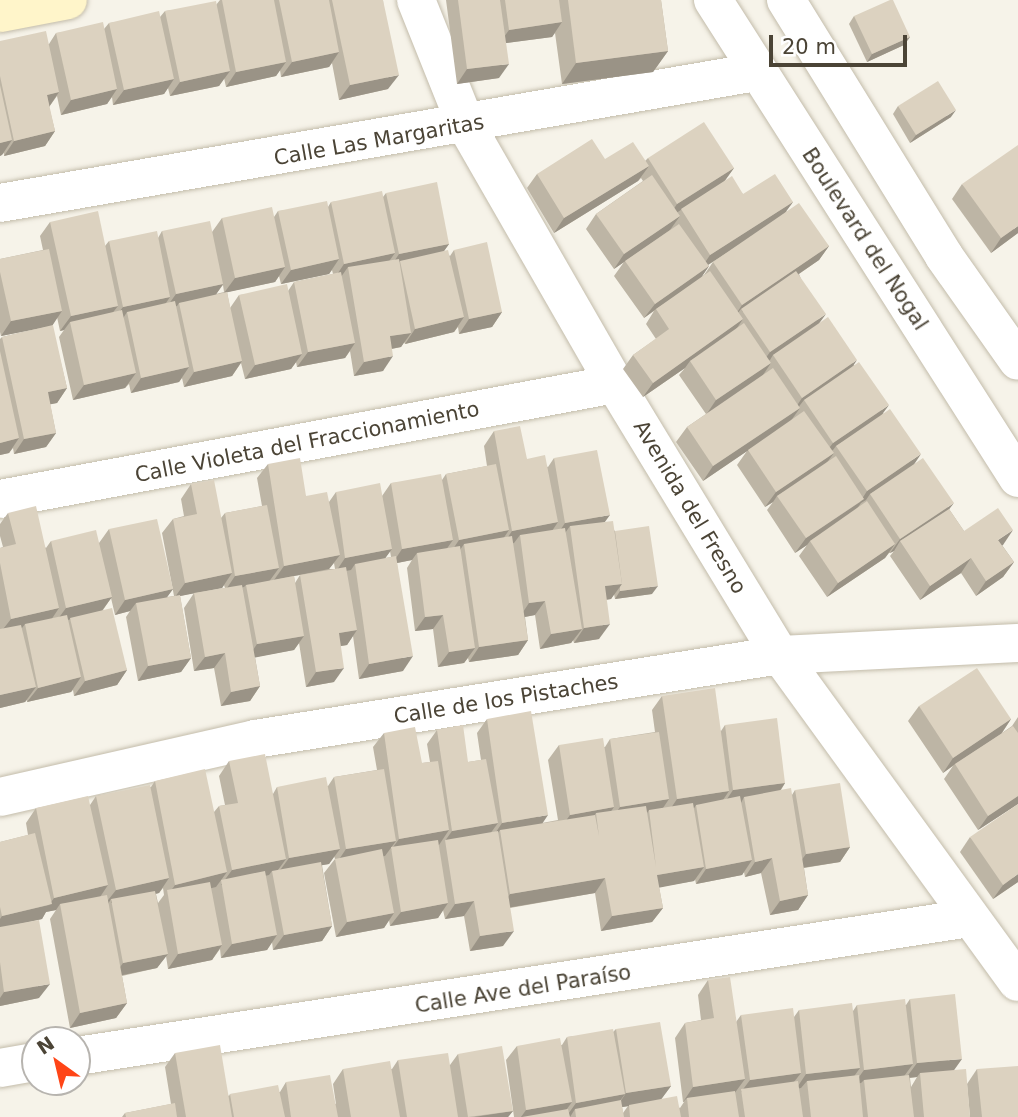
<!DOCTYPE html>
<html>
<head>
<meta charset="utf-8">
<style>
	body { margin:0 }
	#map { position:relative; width:1018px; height:1117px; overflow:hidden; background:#f6f3e9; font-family:"DejaVu Sans",sans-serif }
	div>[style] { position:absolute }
	.roads { filter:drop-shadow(0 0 2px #c3bcaa) drop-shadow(0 0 2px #c3bcaa) }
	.street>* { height:38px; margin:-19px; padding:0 19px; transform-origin:19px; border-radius:19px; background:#fff }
	.secondary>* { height:38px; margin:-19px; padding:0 19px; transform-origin:19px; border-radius:19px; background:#fff5ca }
	.wall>* { inset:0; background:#bdb5a5 }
	.shaded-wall>* { inset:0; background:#9a9386 }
	.building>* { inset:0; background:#dcd2c0 }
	span { translate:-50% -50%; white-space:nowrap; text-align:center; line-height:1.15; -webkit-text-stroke:7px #fff; paint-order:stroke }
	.street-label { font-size:21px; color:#4b4436 }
	.north { position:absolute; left:21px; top:1026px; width:70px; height:70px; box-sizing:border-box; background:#fff; border:2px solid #b7b4af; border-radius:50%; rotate:326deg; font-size:19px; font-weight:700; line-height:28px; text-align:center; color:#4b4436 }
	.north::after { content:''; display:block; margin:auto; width:24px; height:32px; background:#ff4517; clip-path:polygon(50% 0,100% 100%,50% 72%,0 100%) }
	.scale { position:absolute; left:769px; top:35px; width:138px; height:32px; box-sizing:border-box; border:4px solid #4b4436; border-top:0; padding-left:9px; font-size:21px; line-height:24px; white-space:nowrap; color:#4b4436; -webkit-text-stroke:5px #fff; paint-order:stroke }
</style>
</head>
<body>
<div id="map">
	<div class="roads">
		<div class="street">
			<div style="left:416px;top:0;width:135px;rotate:68.2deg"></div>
			<div style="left:466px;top:125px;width:299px;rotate:60.1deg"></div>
			<div style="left:615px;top:384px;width:317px;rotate:58.7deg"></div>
			<div style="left:780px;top:655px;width:404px;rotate:54deg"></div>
			<div style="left:713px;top:0;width:567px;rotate:57.46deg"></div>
			<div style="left:786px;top:0;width:301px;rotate:58.3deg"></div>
			<div style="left:944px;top:256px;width:128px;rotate:54.8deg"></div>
			<div style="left:0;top:203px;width:767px;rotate:-9.83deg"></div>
			<div style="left:0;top:499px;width:626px;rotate:-10.59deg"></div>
			<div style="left:0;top:797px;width:262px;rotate:-12.8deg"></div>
			<div style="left:255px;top:739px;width:532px;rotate:-9.09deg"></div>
			<div style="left:780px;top:655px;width:238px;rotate:-2.9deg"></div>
			<div style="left:77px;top:1056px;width:903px;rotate:-8.79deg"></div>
			<div style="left:0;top:1068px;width:36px;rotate:-10deg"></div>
		</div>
		<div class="secondary">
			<div style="left:0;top:13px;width:69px;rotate:-10.8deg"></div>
		</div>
	</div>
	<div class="wall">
		<div style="clip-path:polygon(220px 0,383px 0,388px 89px,339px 100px,332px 63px,329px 67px,281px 77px,280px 70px,276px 76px,226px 87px,224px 78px,219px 86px,170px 96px,168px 88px,164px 94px,113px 105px,112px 97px,107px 104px,61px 115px,57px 96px,49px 107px,55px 131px,45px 146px,4px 156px,4px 153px,0 156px,0 41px,49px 44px,56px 33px,104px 29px,109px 23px,160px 17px,165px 11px,216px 5px)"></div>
		<div style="clip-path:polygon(446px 0,661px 0,668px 51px,653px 72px,562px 84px,555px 33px,552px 37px,506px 43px,499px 78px,457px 84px)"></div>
		<div style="clip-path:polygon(854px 16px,910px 37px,904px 45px,867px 62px,849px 24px)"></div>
		<div style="clip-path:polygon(898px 106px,951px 117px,910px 143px,893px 114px)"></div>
		<div style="clip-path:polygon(evenodd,648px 158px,734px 168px,724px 181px,743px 194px,793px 202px,786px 211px,829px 246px,819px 260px,799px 274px,819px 323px,854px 365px,914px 464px,949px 509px,964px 531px,1002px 545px,1014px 562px,1003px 577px,976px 596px,961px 573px,920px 600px,890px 556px,894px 551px,890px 553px,889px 553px,885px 558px,827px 597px,799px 556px,807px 545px,795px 553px,767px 510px,773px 502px,765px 507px,737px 465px,747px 451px,703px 481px,676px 442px,687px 427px,706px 414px,679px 375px,685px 368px,643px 397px,623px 369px,633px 355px,656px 339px,646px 324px,654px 311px,644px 318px,614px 276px,624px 262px,614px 269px,586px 229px,596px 214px,643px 181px,641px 178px,638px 181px,554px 233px,527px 188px,537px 174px,605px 159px,645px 161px,648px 158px,731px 250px,713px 262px,704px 275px,701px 277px,709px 266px,708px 265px,731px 250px)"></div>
		<div style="clip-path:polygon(962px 184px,1018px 233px,991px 253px,952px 199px)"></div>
		<div style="clip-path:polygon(evenodd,386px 193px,449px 244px,444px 251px,450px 256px,454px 250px,502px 312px,492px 327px,459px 334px,458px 327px,454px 332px,405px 344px,404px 342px,401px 347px,392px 349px,383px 371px,354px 376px,350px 351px,345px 358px,297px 367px,296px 362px,291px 369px,245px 379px,241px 363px,232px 376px,184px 387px,182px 378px,179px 382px,131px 393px,129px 384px,125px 388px,73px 400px,59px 337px,64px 330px,60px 331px,57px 317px,52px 326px,67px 388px,57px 403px,50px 404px,56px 433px,46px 447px,14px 454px,13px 448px,9px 453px,0 455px,0 339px,2px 337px,49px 326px,1px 336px,0 332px,0 259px,43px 250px,40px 236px,50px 222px,105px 246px,109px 241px,158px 238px,162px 231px,212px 232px,222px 218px,274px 217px,278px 211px,328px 207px,331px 202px,383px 197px,386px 193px,332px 270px,333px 274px,294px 282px,288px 291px,239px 295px,230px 308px,227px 292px,275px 282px,279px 276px,281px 284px,329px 274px,332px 270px,386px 193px,223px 285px,224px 292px,216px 294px,223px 285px)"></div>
		<div style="clip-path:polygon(evenodd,494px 431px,527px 459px,548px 467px,554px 458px,605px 522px,615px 531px,652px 594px,615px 599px,614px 594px,611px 599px,606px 600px,599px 639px,574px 643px,573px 640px,571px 643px,540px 649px,535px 615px,525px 617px,528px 640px,518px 655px,469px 662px,468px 658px,464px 663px,438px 667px,433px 629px,415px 631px,407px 568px,412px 560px,397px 563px,403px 671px,359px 679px,353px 636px,347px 645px,341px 646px,334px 682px,306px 687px,299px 643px,294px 650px,255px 657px,260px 686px,250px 701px,221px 706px,214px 668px,194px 671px,184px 608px,194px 593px,180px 596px,191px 658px,181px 672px,138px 681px,126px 617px,130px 611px,115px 615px,111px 598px,103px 610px,127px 670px,117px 685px,74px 696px,73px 690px,71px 692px,27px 702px,27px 700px,25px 702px,0 708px,0 548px,3px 547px,0 536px,0 524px,8px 513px,46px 548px,51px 541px,99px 543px,109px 529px,173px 589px,167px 597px,174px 596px,162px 533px,173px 519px,184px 516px,181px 499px,191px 484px,221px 518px,225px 513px,262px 506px,257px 478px,268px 464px,306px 496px,329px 502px,336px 492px,382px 496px,391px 483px,442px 480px,446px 474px,487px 466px,484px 446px,494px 431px,390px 551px,391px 557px,385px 558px,390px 551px,494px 431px,334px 563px,335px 569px,329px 569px,334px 563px,494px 431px,300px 575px,295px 583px,294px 576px,300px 575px,494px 431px,224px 585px,225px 588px,197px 593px,222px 588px,224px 585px)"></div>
		<div style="clip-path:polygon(evenodd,662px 696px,721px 731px,725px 725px,785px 783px,781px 790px,792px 795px,795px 790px,850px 847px,840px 862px,804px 868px,808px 895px,798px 910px,770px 915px,761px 873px,745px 877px,744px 872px,742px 875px,696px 884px,695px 879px,694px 881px,659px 887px,663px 908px,652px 922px,601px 931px,595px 893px,510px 908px,503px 946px,470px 951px,464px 916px,445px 919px,443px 910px,438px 918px,390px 926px,389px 920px,384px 928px,336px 937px,324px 873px,335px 859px,334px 856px,329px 864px,322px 865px,332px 926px,322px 941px,273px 950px,272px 942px,267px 950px,221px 958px,220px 949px,212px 960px,168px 969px,166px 956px,157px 968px,122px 976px,127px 1003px,116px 1018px,70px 1028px,50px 919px,56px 910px,46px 912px,42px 919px,26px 923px,39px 998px,0 1006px,0 842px,28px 835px,26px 823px,36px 808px,90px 805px,96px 796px,151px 787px,155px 781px,214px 812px,219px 806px,225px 805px,219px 776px,229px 761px,273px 794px,277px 787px,328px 786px,334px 777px,377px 770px,373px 747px,384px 733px,422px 763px,430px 762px,427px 744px,437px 730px,468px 762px,481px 760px,477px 733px,487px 719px,542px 823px,558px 820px,548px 760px,559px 745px,605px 747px,610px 739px,655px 732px,652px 710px,662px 696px,163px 888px,164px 895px,158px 903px,156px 894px,159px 893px,163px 888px)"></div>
		<div style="clip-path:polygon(919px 706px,1011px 719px,1002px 733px,1012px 726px,1018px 717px,1018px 804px,978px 830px,944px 779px,953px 766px,943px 773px,908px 721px)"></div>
		<div style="clip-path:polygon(970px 837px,1018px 882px,993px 899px,960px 852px)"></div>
		<div style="clip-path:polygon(evenodd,708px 980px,736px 1022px,741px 1015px,794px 1017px,799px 1010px,853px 1011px,857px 1005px,906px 1005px,910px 999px,954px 1070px,970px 1117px,514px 1117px,506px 1060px,517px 1046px,562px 1045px,567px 1037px,613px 1032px,616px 1029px,671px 1086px,661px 1099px,680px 1108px,684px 1102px,683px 1102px,675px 1038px,685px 1023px,701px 1020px,698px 995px,708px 980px,917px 1077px,911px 1087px,910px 1078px,917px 1077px,708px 980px,628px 1106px,623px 1113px,622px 1107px,628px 1106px)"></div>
		<div style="clip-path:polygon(175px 1053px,229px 1096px,230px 1094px,280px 1092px,286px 1082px,336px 1104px,333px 1084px,343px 1069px,392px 1069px,398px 1060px,450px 1065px,458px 1054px,513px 1111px,508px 1117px,122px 1117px,125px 1113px,171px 1104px,165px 1067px)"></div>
		<div style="clip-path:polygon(977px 1069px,1018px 1117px,970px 1117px,967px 1084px)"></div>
	</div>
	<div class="shaded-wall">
		<div style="clip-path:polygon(562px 22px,552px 37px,499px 44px,509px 30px)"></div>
		<div style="clip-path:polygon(910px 37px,904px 45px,867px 62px,872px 54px)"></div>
		<div style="clip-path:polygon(668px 51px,653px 72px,562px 84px,576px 63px)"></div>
		<div style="clip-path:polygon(339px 52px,329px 67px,281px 77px,292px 62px)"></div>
		<div style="clip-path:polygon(286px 62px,276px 76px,226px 87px,236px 72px)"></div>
		<div style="clip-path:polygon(509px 64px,499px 78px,457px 84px,467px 69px)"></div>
		<div style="clip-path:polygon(230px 71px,219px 86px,170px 96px,180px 82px)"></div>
		<div style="clip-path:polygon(399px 75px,388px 89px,339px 100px,350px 85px)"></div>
		<div style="clip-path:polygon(174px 79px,164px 94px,113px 105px,124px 90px)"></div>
		<div style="clip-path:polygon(117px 89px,107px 104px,61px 115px,71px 100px)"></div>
		<div style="clip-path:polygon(59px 92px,49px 107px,47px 95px)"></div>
		<div style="clip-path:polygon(956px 110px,951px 117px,910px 143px,916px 135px)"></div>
		<div style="clip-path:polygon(55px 131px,45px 146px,4px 156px,14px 141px)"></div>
		<div style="clip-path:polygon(12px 140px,2px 155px,0 156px,0 143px)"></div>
		<div style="clip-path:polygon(649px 166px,638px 181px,554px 233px,564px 218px)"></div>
		<div style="clip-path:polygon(734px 168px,724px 182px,667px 219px,677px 204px)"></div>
		<div style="clip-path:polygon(793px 202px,782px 217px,700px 270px,710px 255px)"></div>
		<div style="clip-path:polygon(680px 216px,670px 230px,614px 269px,624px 254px)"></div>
		<div style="clip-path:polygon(1018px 226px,1018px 233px,991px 253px,1001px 238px)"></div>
		<div style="clip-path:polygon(449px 244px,439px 258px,400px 261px,396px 268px,389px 269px,399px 254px)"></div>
		<div style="clip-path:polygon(829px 246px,819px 260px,743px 312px,741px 309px,732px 320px,742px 305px)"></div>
		<div style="clip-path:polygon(395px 253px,385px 267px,348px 267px,341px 277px,334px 279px,344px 264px)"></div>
		<div style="clip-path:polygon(339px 259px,329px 274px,281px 284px,291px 270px)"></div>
		<div style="clip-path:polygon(709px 266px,699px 281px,656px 309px,644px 318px,655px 304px)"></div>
		<div style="clip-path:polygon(285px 267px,275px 282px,224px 293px,235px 278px)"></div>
		<div style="clip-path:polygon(223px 284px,213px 299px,179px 303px,177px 306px,166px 308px,176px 294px)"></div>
		<div style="clip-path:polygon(170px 297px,160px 312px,127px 312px,122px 320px,112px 321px,123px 307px)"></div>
		<div style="clip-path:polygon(118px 306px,107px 320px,70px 322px,64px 330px,60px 331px,71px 316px)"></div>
		<div style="clip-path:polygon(62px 311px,52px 326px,1px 336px,11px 321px)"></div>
		<div style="clip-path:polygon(502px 312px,492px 327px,459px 334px,469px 319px)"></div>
		<div style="clip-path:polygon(826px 314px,815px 329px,773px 355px,770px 360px,760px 366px,770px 352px)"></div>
		<div style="clip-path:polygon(464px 317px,454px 332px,405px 344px,415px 329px)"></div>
		<div style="clip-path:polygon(743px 319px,733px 334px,690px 361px,685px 368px,643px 397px,653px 383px)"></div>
		<div style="clip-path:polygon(411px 333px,401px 347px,379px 351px,390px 336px)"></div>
		<div style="clip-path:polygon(355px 343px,345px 358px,297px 367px,308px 352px)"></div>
		<div style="clip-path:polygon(302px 354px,291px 369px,245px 379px,255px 365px)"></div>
		<div style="clip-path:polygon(393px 356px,383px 371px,354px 376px,364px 362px)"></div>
		<div style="clip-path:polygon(857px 360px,847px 375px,804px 400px,797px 409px,792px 413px,802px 398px)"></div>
		<div style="clip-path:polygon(242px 361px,232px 376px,184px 387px,194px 372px)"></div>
		<div style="clip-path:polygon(771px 363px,761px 378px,706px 415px,716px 400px)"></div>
		<div style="clip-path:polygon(189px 367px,179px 382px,131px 393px,141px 378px)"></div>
		<div style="clip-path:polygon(136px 373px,125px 388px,73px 400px,84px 385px)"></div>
		<div style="clip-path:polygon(67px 388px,57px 403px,37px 407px,48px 392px)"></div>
		<div style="clip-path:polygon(889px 405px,878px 420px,836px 446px,833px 450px,822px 457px,833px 443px)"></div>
		<div style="clip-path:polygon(800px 408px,790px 422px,703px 481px,713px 466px)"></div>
		<div style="clip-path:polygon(56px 433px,46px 447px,14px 454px,24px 439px)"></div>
		<div style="clip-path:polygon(19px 438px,9px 453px,0 455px,0 443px)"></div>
		<div style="clip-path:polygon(834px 453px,823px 468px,777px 496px,773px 502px,765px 507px,776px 492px)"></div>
		<div style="clip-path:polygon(921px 454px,911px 469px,870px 494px,866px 500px,861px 503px,854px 513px,810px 541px,807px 545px,795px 553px,806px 538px,860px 502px,867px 491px)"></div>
		<div style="clip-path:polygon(954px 503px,943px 517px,900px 541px,894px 551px,890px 553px,900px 539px)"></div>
		<div style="clip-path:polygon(610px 515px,599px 530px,570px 526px,563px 536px,555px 538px,565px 523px)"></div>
		<div style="clip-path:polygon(558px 522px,548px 537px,520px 535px,514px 543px,502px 546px,512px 531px)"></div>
		<div style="clip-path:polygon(509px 530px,499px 545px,464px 544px,458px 553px,449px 555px,459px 540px)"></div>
		<div style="clip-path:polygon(1013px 530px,1003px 545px,988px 554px,998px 540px)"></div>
		<div style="clip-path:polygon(453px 540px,443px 554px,417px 553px,412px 560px,392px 564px,402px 549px)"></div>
		<div style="clip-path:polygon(895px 544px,885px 558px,827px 597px,838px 583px)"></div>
		<div style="clip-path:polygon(392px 549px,381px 564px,355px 564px,351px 570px,335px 573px,345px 558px)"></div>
		<div style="clip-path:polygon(340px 555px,329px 569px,274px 580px,284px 566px)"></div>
		<div style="clip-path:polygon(971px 558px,961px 573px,920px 600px,930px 586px)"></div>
		<div style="clip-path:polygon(1014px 562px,1003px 577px,976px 596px,986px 581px)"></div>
		<div style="clip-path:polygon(279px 568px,268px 583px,246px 585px,244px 587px,225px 591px,235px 576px)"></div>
		<div style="clip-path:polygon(232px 573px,222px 588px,175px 597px,185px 583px)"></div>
		<div style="clip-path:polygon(622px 584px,611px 599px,594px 601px,605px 586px)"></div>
		<div style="clip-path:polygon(658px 586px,652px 594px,615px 599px,620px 591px)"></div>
		<div style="clip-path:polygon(173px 589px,162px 604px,136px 603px,130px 611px,115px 615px,125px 600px)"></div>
		<div style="clip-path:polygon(112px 597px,101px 612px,55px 623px,66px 608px)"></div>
		<div style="clip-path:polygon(545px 601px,535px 615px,519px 618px,529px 603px)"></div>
		<div style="clip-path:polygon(59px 608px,49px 623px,25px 624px,22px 628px,0 633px,11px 619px)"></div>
		<div style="clip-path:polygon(443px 615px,433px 629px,415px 631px,425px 617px)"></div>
		<div style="clip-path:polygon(610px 624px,599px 639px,574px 643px,584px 628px)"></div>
		<div style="clip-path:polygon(582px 629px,571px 643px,540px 649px,551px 634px)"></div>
		<div style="clip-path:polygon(357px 630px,347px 645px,328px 648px,339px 633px)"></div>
		<div style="clip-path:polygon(304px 636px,294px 650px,247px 659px,257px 644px)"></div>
		<div style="clip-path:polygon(528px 640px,518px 655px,469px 662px,479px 647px)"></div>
		<div style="clip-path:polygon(475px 648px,464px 663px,438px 667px,449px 652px)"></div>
		<div style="clip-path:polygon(225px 653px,214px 668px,194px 671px,205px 657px)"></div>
		<div style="clip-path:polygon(413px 656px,403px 671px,359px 679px,369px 664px)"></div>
		<div style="clip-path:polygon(191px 658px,181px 672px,138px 681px,148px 666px)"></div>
		<div style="clip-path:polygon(344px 668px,334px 682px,306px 687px,316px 672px)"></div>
		<div style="clip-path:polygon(127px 670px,117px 685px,74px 696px,85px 681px)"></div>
		<div style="clip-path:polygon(81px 677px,71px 692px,27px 702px,38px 688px)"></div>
		<div style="clip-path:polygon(260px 686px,250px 701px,221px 706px,231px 692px)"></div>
		<div style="clip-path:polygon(36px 687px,25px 702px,0 708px,0 695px)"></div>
		<div style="clip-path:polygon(1011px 719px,1001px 734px,955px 764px,943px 773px,953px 758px)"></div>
		<div style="clip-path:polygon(785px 783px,775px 798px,744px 797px,741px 803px,723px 805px,733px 790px)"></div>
		<div style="clip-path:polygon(729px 791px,719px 806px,696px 805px,693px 810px,667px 814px,677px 799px)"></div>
		<div style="clip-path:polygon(1018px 796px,1018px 804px,978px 830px,988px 816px)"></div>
		<div style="clip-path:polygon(669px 799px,659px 814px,649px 810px,645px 816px,610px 821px,620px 807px)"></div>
		<div style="clip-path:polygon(614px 807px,604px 822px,596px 813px,589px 824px,560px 829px,570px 815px)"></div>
		<div style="clip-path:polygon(548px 815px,538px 830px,500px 830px,495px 837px,492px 838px,502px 823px)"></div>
		<div style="clip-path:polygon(498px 823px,487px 838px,445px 841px,452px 831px)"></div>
		<div style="clip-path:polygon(449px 830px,439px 845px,391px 850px,399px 839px)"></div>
		<div style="clip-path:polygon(396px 841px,385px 856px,336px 864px,346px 849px)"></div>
		<div style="clip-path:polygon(850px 847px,840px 862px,795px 869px,806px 854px)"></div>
		<div style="clip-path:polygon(340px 849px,329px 864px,278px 873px,289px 858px)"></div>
		<div style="clip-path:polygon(772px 858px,761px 873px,745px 877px,755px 862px)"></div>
		<div style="clip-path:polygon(286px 859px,275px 874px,272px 871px,269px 875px,221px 885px,232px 870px)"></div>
		<div style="clip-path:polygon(752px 860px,742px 875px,696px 884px,706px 869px)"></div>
		<div style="clip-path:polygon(704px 867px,694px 881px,647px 890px,657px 875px)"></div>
		<div style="clip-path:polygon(227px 872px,216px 887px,169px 898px,168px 895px,175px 885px)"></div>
		<div style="clip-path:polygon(1018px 874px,1018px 882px,993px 899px,1003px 885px)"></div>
		<div style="clip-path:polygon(169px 878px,159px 893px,111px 903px,111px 899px,108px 904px,105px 904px,116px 890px)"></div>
		<div style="clip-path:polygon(605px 878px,595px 893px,500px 909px,510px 894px)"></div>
		<div style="clip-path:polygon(108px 885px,98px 900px,60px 904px,56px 910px,46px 912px,42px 919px,0 928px,0 919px,2px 916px,49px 905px,54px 898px)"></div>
		<div style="clip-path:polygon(808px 895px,798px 910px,770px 915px,780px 901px)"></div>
		<div style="clip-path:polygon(474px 901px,464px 916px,445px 919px,455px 904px)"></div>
		<div style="clip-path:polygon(448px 903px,438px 918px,390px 926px,401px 912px)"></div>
		<div style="clip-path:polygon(663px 908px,652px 922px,601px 931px,612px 916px)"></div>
		<div style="clip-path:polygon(394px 913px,384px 928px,336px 937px,347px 922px)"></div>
		<div style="clip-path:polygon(332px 926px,322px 941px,273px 950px,284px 935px)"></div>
		<div style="clip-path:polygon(514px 931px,503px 946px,470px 951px,480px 936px)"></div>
		<div style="clip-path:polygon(277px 935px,267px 950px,221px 958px,232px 944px)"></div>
		<div style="clip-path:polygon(222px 945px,212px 960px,168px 969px,178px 954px)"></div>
		<div style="clip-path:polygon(168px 954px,157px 968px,113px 977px,123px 963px)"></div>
		<div style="clip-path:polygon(50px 984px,39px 998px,0 1006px,0 998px,4px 992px)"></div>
		<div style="clip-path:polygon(127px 1003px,116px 1018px,70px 1028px,80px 1013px)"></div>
		<div style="clip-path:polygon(962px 1059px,952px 1073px,920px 1073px,917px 1077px,906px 1078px,917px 1063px)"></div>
		<div style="clip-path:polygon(913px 1064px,902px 1079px,864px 1080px,861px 1083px,854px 1084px,864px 1070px)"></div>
		<div style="clip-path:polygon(860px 1068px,850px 1082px,807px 1081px,801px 1088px,796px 1089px,806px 1074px)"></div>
		<div style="clip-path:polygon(801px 1073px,790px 1087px,741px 1092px,750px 1080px)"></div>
		<div style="clip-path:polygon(745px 1079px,734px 1094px,687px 1098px,683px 1102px,693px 1087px)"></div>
		<div style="clip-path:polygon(671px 1086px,660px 1101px,616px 1108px,626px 1093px)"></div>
		<div style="clip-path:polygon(625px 1094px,614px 1109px,575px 1109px,570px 1117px,566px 1117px,576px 1103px)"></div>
		<div style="clip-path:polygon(572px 1102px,561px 1117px,521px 1117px,526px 1110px)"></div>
		<div style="clip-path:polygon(513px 1111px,508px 1117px,474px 1117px)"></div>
	</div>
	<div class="building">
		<div style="clip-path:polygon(222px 0,274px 0,286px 62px,236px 72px)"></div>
		<div style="clip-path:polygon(279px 0,329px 0,339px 52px,292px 62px)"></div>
		<div style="clip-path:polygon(332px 0,383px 0,399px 75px,350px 85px)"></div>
		<div style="clip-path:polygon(458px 0,500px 0,509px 64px,467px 69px)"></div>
		<div style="clip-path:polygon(505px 0,559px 0,562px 22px,509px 30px)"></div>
		<div style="clip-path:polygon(568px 0,661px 0,668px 51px,576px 63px)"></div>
		<div style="clip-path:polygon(890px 0,893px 0,910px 37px,872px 54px,854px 16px)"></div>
		<div style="clip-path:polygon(216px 1px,230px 71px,180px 82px,165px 11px)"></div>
		<div style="clip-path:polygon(159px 11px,174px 79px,124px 90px,109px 23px)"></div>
		<div style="clip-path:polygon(103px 22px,117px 89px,71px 100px,56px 33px)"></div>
		<div style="clip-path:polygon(46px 31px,59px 92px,47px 95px,55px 131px,14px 141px,0 76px,0 41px)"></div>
		<div style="clip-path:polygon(938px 81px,956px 110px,916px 135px,898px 106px)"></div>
		<div style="clip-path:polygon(0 85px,12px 140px,0 143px)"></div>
		<div style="clip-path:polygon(704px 122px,734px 168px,677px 204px,648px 158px)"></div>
		<div style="clip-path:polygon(592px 139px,605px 159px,633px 142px,649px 166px,564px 218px,537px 174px)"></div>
		<div style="clip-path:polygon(1018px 145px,1018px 226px,1001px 238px,962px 184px)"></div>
		<div style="clip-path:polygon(775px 174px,793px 202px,710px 255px,681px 209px,732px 176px,743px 194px)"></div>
		<div style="clip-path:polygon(652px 175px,680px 216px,624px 254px,596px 214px)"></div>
		<div style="clip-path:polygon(437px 182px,449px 244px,399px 254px,386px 193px)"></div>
		<div style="clip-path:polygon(382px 191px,395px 253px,344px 264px,331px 202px)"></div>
		<div style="clip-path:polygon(327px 201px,339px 259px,291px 270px,278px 211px)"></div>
		<div style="clip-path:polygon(799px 203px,829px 246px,742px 305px,713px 262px)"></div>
		<div style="clip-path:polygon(272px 207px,285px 267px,235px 278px,222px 218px)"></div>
		<div style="clip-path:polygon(98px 211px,118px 306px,71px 316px,50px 222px)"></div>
		<div style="clip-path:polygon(210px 221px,223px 284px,176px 294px,162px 231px)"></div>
		<div style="clip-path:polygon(679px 224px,709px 266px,655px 304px,625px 261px)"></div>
		<div style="clip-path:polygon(157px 231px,170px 297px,123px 307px,109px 241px)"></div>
		<div style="clip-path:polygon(487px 242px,502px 312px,469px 319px,454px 250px)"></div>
		<div style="clip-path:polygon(49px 249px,62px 311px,11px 321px,0 272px,0 259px)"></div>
		<div style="clip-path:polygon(448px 250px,464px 317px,415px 329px,400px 261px)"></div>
		<div style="clip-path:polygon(399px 259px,411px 333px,390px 336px,393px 356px,364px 362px,348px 267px)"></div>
		<div style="clip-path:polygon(710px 271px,743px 319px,653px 383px,633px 355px,669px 329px,656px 309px)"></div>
		<div style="clip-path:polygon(796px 271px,826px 314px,770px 352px,741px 309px)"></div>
		<div style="clip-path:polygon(341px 272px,355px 343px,308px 352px,294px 282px)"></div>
		<div style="clip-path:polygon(287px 284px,302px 354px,255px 365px,239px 295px)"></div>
		<div style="clip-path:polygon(227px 292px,242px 361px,194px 372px,179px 303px)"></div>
		<div style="clip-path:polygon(175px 301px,189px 367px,141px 378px,127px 312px)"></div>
		<div style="clip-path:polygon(122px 310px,136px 373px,84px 385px,70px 322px)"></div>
		<div style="clip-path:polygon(828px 317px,857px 360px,802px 398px,773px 355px)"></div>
		<div style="clip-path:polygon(744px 323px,771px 363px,716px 400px,690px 361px)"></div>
		<div style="clip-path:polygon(53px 325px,67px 388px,48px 392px,56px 433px,24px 439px,2px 337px)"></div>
		<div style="clip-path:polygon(0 351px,19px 438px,0 443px)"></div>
		<div style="clip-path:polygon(859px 362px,889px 405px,833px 443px,804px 400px)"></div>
		<div style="clip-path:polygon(773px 368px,800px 408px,713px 466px,687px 427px)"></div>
		<div style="clip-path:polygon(890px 409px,921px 454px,867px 491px,836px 446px)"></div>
		<div style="clip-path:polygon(804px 411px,834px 453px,776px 492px,748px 450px)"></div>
		<div style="clip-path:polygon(520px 426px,527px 459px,545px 455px,558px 522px,512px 531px,494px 431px)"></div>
		<div style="clip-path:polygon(597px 450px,610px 515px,565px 523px,554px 458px)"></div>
		<div style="clip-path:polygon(836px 456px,864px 499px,806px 538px,777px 496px)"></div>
		<div style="clip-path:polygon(300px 458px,306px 496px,327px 492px,340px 555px,284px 566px,268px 464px)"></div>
		<div style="clip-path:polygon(923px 458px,954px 503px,900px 539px,870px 494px)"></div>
		<div style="clip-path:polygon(496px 464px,509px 530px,459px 540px,446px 474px)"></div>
		<div style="clip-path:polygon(441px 474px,453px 540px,402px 549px,391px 483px)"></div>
		<div style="clip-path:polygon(214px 480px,232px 573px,185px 583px,173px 519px,197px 514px,191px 484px)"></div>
		<div style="clip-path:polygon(380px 483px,392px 549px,345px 558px,336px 492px)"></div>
		<div style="clip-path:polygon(867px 501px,895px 544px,838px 583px,810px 541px)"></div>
		<div style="clip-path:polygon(267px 505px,279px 568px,235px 576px,225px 513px)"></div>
		<div style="clip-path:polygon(36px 506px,59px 608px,11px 619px,0 563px,0 548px,16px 544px,8px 513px)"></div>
		<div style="clip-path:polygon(998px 508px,1013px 530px,998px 540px,1014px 562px,986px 581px,971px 558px,930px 586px,900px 541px,949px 509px,964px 531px)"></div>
		<div style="clip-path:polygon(157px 519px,173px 589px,125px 600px,109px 529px)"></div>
		<div style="clip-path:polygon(613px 521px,622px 584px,605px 586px,610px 624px,584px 628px,570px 526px)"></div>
		<div style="clip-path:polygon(649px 526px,658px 586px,620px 591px,620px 587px,622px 584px,615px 531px)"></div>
		<div style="clip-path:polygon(565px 528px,582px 629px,551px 634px,545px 601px,529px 603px,520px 535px)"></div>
		<div style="clip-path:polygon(96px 530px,112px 597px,66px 608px,51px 541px)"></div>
		<div style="clip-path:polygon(512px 536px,528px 640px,479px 647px,464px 544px)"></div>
		<div style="clip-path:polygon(460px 546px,475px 648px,449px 652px,443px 615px,425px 617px,417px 553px)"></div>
		<div style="clip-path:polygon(396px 556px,413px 656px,369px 664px,355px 564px)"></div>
		<div style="clip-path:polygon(346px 567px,357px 630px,339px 633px,344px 668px,316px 672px,300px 575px)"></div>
		<div style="clip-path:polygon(294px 576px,304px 636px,257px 644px,246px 585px)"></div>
		<div style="clip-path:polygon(242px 585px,260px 686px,231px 692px,225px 653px,205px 657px,194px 593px)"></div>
		<div style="clip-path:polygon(180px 595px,191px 658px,148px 666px,136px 603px)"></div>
		<div style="clip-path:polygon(112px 608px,127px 670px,85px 681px,70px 618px)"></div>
		<div style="clip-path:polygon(67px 615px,81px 677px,38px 688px,25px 624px)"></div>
		<div style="clip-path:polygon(21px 625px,36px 687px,0 695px,0 629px)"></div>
		<div style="clip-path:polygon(977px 668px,1011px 719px,953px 758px,919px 706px)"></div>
		<div style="clip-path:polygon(715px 688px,729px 791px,677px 799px,662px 696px)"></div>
		<div style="clip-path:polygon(531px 711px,548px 815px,502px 823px,487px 719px)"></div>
		<div style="clip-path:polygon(777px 718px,785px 783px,733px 790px,725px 725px)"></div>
		<div style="clip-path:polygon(463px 725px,468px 762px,486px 759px,498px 823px,452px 831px,437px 730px)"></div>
		<div style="clip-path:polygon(1013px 726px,1018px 733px,1018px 796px,988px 816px,955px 764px)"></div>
		<div style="clip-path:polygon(415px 727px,422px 763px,438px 761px,449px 830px,399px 839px,384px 733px)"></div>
		<div style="clip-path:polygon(659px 732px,669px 799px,620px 807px,610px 739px)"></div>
		<div style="clip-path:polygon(603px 738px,614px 807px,570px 815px,559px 745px)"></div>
		<div style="clip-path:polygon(265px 754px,286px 859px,232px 870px,219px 806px,238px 803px,229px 761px)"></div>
		<div style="clip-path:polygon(205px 769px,227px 872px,175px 885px,155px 781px)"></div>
		<div style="clip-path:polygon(384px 769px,396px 841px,346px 849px,334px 777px)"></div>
		<div style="clip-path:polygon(326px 777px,340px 849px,289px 858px,277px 787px)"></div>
		<div style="clip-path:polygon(840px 783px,850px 847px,806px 854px,795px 790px)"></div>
		<div style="clip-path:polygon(150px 785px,169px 878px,116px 890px,96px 796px)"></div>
		<div style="clip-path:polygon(791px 788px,808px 895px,780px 901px,772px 858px,755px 862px,744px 797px)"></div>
		<div style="clip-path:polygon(88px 796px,108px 885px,54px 898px,36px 808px)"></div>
		<div style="clip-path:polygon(740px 796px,752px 860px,706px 869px,696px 805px)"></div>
		<div style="clip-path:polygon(693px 803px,704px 867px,657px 875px,663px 908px,612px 916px,605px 878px,510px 894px,500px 830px,595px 815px,599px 836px,596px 813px,646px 806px,656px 867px,649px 810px)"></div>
		<div style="clip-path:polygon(1018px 804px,1018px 874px,1003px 885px,970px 837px)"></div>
		<div style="clip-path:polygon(498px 831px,514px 931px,480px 936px,474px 901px,455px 904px,445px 840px)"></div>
		<div style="clip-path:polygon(35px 833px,52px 904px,2px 916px,0 907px,0 842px)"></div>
		<div style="clip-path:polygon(438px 840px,448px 903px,401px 912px,391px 847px)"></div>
		<div style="clip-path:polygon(382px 849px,394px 913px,347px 922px,335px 859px)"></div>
		<div style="clip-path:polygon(321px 862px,332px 926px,284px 935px,272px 871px)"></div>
		<div style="clip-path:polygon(265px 871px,277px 935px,232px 944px,221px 880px)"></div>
		<div style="clip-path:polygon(210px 882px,222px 945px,178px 954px,167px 890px)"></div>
		<div style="clip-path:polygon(155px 891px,168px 954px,123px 963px,111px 899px)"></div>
		<div style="clip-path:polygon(107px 895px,127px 1003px,80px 1013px,60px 904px)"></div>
		<div style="clip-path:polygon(39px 920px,50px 984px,4px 992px,0 962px,0 927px)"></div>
		<div style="clip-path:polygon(730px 977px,745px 1079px,693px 1087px,685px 1023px,714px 1018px,708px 980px)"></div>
		<div style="clip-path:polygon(955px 994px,962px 1059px,917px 1063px,910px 999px)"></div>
		<div style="clip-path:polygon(905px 999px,913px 1064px,864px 1070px,857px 1005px)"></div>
		<div style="clip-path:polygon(852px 1003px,860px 1068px,806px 1074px,799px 1010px)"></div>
		<div style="clip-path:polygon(793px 1008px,801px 1073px,750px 1080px,741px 1015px)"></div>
		<div style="clip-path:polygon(660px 1022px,671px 1086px,626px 1093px,616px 1029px)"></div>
		<div style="clip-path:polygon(613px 1029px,625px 1094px,576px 1103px,567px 1037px)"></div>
		<div style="clip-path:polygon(560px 1038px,572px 1102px,526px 1110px,517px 1046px)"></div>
		<div style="clip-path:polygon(220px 1045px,232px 1117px,186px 1117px,175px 1053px)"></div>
		<div style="clip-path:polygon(502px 1046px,513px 1111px,468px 1117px,458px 1054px)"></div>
		<div style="clip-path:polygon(448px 1053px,458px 1117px,407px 1117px,398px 1060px)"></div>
		<div style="clip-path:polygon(390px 1061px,400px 1117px,351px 1117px,343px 1069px)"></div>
		<div style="clip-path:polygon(1018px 1066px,1018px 1117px,982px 1117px,977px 1069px)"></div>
		<div style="clip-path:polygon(966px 1069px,970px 1117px,924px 1117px,920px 1073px)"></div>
		<div style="clip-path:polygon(330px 1075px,338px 1117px,291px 1117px,286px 1082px)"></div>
		<div style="clip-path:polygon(859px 1075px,863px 1117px,811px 1117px,807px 1081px)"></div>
		<div style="clip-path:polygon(909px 1075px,914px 1117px,868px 1117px,864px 1080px)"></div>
		<div style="clip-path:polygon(798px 1081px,803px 1117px,745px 1117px,741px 1089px)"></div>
		<div style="clip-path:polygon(278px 1085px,285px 1117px,234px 1117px,230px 1094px)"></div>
		<div style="clip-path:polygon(735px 1091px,739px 1117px,689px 1117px,687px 1098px)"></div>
		<div style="clip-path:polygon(677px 1096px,681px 1117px,630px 1117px,629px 1105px)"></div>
		<div style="clip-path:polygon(621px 1100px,624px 1117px,576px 1117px,575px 1109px)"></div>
		<div style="clip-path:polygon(175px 1103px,177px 1117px,126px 1117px,125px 1113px)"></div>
		<div style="clip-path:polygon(568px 1109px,570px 1117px,522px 1117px)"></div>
	</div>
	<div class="street-label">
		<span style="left:379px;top:140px;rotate:-10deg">Calle Las Margaritas</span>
		<span style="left:865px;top:239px;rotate:57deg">Boulevard del Nogal</span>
		<span style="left:307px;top:442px;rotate:-11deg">Calle Violeta del Fraccionamiento</span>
		<span style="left:690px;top:507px;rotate:59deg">Avenida del Fresno</span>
		<span style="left:506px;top:699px;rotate:-9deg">Calle de los Pistaches</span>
		<span style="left:523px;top:989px;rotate:-9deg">Calle Ave del Paraíso</span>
	</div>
	<div class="north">N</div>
	<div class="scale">20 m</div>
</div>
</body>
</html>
